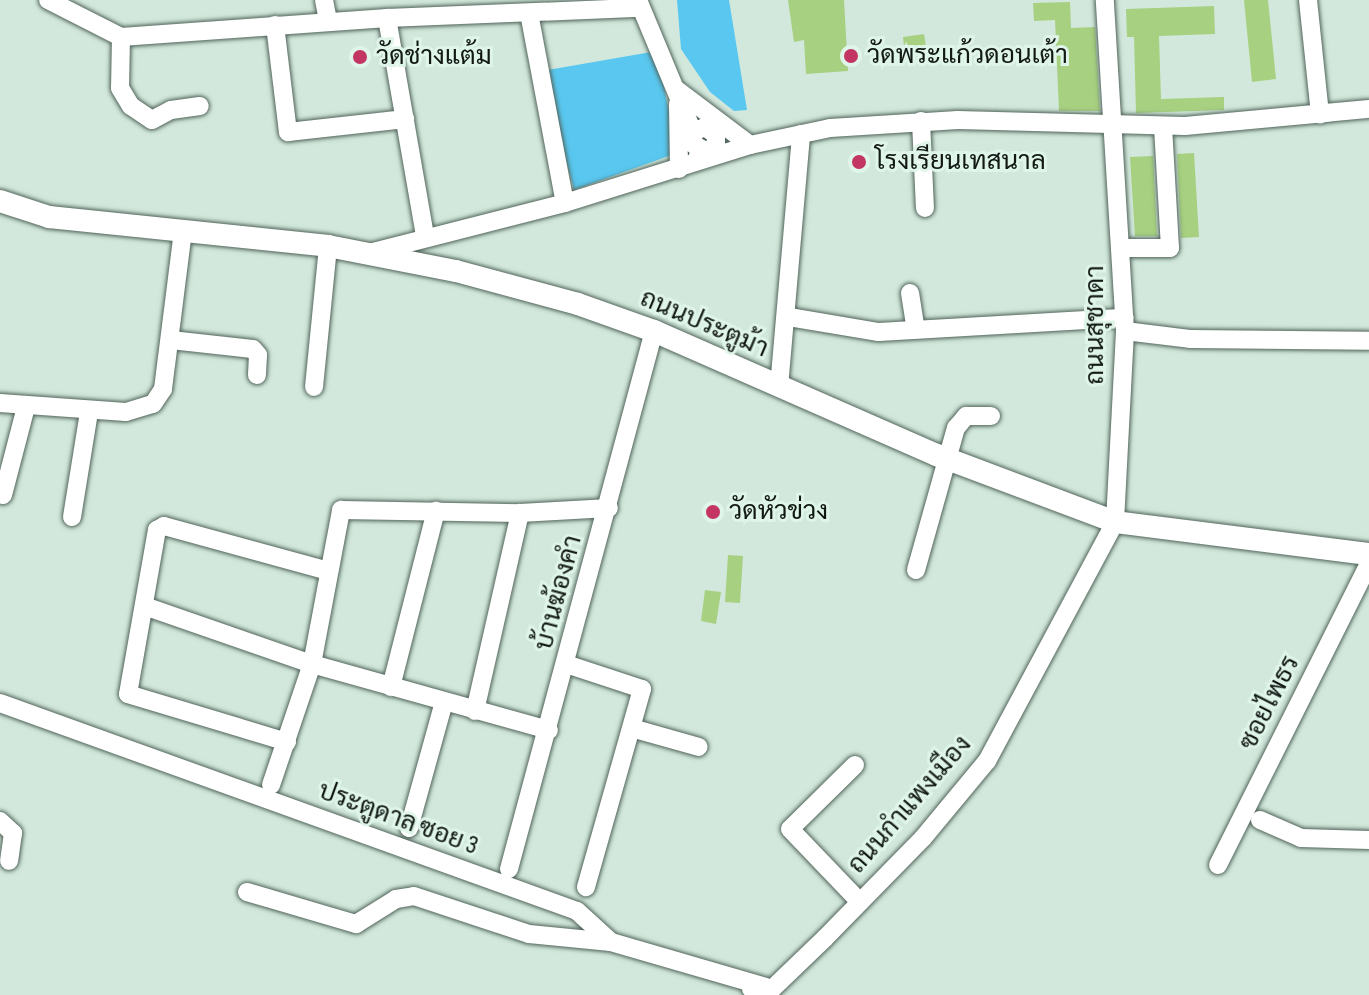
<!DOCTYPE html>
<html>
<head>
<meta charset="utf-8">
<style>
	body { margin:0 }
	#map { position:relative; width:1369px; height:995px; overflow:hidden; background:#d2e8dc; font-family:"Sofia Sans Condensed",Sarabun,sans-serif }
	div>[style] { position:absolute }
	.water>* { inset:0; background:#59c7ef }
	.building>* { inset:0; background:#a7d081 }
	.roads { filter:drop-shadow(0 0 2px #51645a) drop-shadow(0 0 2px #51645a) }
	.minor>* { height:18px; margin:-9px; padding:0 9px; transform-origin:9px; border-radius:9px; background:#fff }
	.major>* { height:22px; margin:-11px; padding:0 11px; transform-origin:11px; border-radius:11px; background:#fff }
	.dots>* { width:22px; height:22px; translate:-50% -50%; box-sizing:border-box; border:4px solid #dff5e9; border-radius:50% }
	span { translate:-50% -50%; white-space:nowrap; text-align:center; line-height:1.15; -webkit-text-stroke:6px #dff5e9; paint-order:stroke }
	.poi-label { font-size:26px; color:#121915 }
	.left { translate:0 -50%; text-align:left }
	.street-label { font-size:26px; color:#121915 }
</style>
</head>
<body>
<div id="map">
	<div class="water">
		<div style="clip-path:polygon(677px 0,729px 0,747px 110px,734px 111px,710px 92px,681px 49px)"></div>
		<div style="clip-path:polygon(657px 51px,677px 153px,574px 190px,542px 71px)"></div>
	</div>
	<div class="building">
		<div style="clip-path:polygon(788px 0,844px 0,848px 71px,806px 74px,804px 40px,794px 42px)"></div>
		<div style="clip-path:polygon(1244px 0,1268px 0,1276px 79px,1252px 82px)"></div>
		<div style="clip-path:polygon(1070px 2px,1071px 28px,1095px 27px,1100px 111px,1059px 111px,1055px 20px,1034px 21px,1033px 3px)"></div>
		<div style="clip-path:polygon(1214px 6px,1215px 34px,1159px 36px,1161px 99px,1224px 97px,1224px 110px,1136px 113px,1134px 37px,1127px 37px,1126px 9px)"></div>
		<div style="clip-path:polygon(924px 34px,927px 53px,905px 56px,903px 37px)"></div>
		<div style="clip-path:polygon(1194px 153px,1199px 237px,1181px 238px,1177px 154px)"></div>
		<div style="clip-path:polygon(1153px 156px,1157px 236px,1135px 236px,1130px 157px)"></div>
		<div style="clip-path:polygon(728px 555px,743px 556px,740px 603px,725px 602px)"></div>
		<div style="clip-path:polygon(705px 590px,721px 592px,716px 624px,701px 621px)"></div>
	</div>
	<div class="roads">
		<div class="minor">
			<div style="left:48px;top:0;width:82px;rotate:26.9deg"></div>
			<div style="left:121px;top:37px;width:267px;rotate:-4.1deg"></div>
			<div style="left:387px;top:18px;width:253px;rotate:-2.3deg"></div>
			<div style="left:324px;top:0;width:21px;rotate:79deg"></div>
			<div style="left:638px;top:0;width:143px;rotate:67.4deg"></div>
			<div style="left:1308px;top:0;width:115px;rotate:84deg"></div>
			<div style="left:529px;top:13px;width:193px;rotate:79.3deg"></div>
			<div style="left:387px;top:18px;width:220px;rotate:80.1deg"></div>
			<div style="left:275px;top:25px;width:108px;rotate:83.1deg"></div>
			<div style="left:288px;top:132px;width:118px;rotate:-6.3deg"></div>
			<div style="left:121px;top:37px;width:51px;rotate:91.1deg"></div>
			<div style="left:120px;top:88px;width:21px;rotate:59deg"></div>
			<div style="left:131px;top:106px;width:25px;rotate:34deg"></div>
			<div style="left:152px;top:120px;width:21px;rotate:-28deg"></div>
			<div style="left:171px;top:110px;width:29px;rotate:-8deg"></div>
			<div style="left:677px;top:90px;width:91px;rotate:37deg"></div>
			<div style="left:678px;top:104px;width:65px;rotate:89.1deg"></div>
			<div style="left:921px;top:121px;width:87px;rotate:87.4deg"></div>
			<div style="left:698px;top:155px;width:20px;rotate:-27deg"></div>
			<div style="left:716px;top:146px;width:11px;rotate:-90deg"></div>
			<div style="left:716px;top:135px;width:14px;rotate:-144deg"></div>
			<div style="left:705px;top:127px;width:13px;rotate:157deg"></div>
			<div style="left:693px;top:132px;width:12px;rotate:90deg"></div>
			<div style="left:693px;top:144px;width:13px;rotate:29deg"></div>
			<div style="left:1122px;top:248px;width:48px"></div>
			<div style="left:1170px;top:248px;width:122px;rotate:-93.3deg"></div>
			<div style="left:369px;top:253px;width:202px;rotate:-14.3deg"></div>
			<div style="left:565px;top:203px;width:194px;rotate:-17.4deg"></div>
			<div style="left:750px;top:145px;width:82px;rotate:-12deg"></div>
			<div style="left:830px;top:128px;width:128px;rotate:-3.6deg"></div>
			<div style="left:958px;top:120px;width:227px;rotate:1.5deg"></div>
			<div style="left:1185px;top:126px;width:185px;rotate:-5.3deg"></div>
			<div style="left:910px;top:293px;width:36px;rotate:81deg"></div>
			<div style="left:789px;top:317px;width:91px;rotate:9.5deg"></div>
			<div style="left:879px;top:332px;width:246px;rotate:-3.3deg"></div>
			<div style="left:1125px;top:331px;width:65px;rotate:7deg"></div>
			<div style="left:1190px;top:339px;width:179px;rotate:0.6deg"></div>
			<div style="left:171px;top:340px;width:82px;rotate:6.3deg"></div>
			<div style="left:253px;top:349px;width:8px;rotate:50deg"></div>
			<div style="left:258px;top:355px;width:20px;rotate:93deg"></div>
			<div style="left:314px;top:387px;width:142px;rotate:-84.3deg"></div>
			<div style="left:779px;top:387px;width:254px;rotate:-85deg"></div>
			<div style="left:0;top:403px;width:126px;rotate:4.1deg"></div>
			<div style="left:126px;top:412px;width:28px;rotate:-17deg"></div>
			<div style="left:153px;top:404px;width:18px;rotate:-56deg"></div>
			<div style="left:163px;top:389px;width:160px;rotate:-82.8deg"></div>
			<div style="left:3px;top:495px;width:91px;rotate:-75.4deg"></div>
			<div style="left:72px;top:517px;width:106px;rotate:-80.8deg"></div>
			<div style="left:916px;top:570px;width:148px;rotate:-74.3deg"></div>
			<div style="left:956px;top:428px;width:16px;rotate:-50deg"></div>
			<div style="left:966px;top:416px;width:25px"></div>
			<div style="left:150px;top:608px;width:171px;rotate:19.1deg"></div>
			<div style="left:312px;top:664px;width:246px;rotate:15.6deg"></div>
			<div style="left:566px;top:664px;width:80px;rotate:18.2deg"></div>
			<div style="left:642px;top:689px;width:206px;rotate:105.8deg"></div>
			<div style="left:391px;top:687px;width:182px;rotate:-75.7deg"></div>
			<div style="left:0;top:703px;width:613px;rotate:19.82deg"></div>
			<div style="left:577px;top:911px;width:46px;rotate:42.4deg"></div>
			<div style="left:611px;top:942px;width:161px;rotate:16.2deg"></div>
			<div style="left:475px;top:711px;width:203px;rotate:-77.2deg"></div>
			<div style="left:635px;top:729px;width:66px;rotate:15.7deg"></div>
			<div style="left:287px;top:742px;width:166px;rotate:-163.2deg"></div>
			<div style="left:128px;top:694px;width:167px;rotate:-80deg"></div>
			<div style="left:157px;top:530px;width:8px;rotate:-30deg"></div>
			<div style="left:164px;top:526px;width:171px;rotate:15.3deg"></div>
			<div style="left:855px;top:765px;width:91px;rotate:135.4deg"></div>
			<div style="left:790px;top:829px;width:101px;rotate:46.2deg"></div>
			<div style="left:271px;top:785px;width:128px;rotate:-71.3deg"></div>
			<div style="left:312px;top:664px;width:157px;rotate:-79.3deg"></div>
			<div style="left:341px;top:510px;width:179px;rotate:1deg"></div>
			<div style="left:520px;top:513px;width:89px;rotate:-3.2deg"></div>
			<div style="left:1260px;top:820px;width:45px;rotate:23.7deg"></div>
			<div style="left:1301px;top:838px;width:68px;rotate:1.7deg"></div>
			<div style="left:0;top:821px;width:18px;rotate:43deg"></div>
			<div style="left:13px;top:833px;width:28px;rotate:98deg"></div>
			<div style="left:409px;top:828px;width:131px;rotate:-74.5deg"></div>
			<div style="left:1218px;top:865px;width:337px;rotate:-63.4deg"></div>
			<div style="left:509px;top:869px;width:557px;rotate:-74.92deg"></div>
			<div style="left:247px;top:892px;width:114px;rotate:16.4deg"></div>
			<div style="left:356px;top:924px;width:47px;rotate:-32deg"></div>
			<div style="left:396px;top:899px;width:18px;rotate:-9deg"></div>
			<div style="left:414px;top:896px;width:121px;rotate:18.3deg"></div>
			<div style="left:529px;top:934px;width:82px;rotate:5.6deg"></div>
			<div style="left:751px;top:989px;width:21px"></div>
			<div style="left:772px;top:989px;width:74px;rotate:-43.9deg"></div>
			<div style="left:825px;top:938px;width:140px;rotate:-45.6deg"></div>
			<div style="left:923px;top:838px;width:100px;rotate:-50.3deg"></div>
			<div style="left:987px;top:761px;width:271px;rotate:-61.8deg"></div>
			<div style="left:1115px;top:522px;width:191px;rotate:-87deg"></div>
			<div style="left:1125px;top:331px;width:332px;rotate:-93.5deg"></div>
		</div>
		<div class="major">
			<div style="left:0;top:201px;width:52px;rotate:18.1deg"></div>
			<div style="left:49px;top:217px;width:281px;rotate:5.9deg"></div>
			<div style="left:328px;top:246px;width:130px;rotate:11.1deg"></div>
			<div style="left:456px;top:271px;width:126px;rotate:15.1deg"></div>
			<div style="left:578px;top:304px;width:81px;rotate:19.6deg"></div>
			<div style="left:654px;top:331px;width:309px;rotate:23.7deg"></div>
			<div style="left:937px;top:455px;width:190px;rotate:20.6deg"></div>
			<div style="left:1115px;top:522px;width:256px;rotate:7.2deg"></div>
		</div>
	</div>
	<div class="dots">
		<div style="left:851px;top:56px;background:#c33563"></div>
		<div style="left:360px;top:57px;background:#c33563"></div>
		<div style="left:859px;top:162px;background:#c33563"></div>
		<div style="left:713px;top:512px;background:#c33563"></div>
	</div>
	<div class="poi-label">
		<span class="left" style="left:867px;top:56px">วัดพระแก้วดอนเต้า</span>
		<span class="left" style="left:376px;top:57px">วัดช่างแต้ม</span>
		<span class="left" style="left:875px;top:162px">โรงเรียนเทสนาล</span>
		<span class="left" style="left:729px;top:512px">วัดหัวข่วง</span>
	</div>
	<div class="street-label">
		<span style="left:704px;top:324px;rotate:23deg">ถนนประตูม้า</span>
		<span style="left:1096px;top:325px;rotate:-90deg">ถนนสุชาดา</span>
		<span style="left:559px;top:593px;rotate:-75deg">บ้านฆ้องคำ</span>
		<span style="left:1270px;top:703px;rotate:-63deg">ซอยไพธร</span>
		<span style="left:910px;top:805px;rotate:-49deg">ถนนกำแพงเมือง</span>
		<span style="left:398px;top:819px;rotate:20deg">ประตูดาล ซอย 3</span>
	</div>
</div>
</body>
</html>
